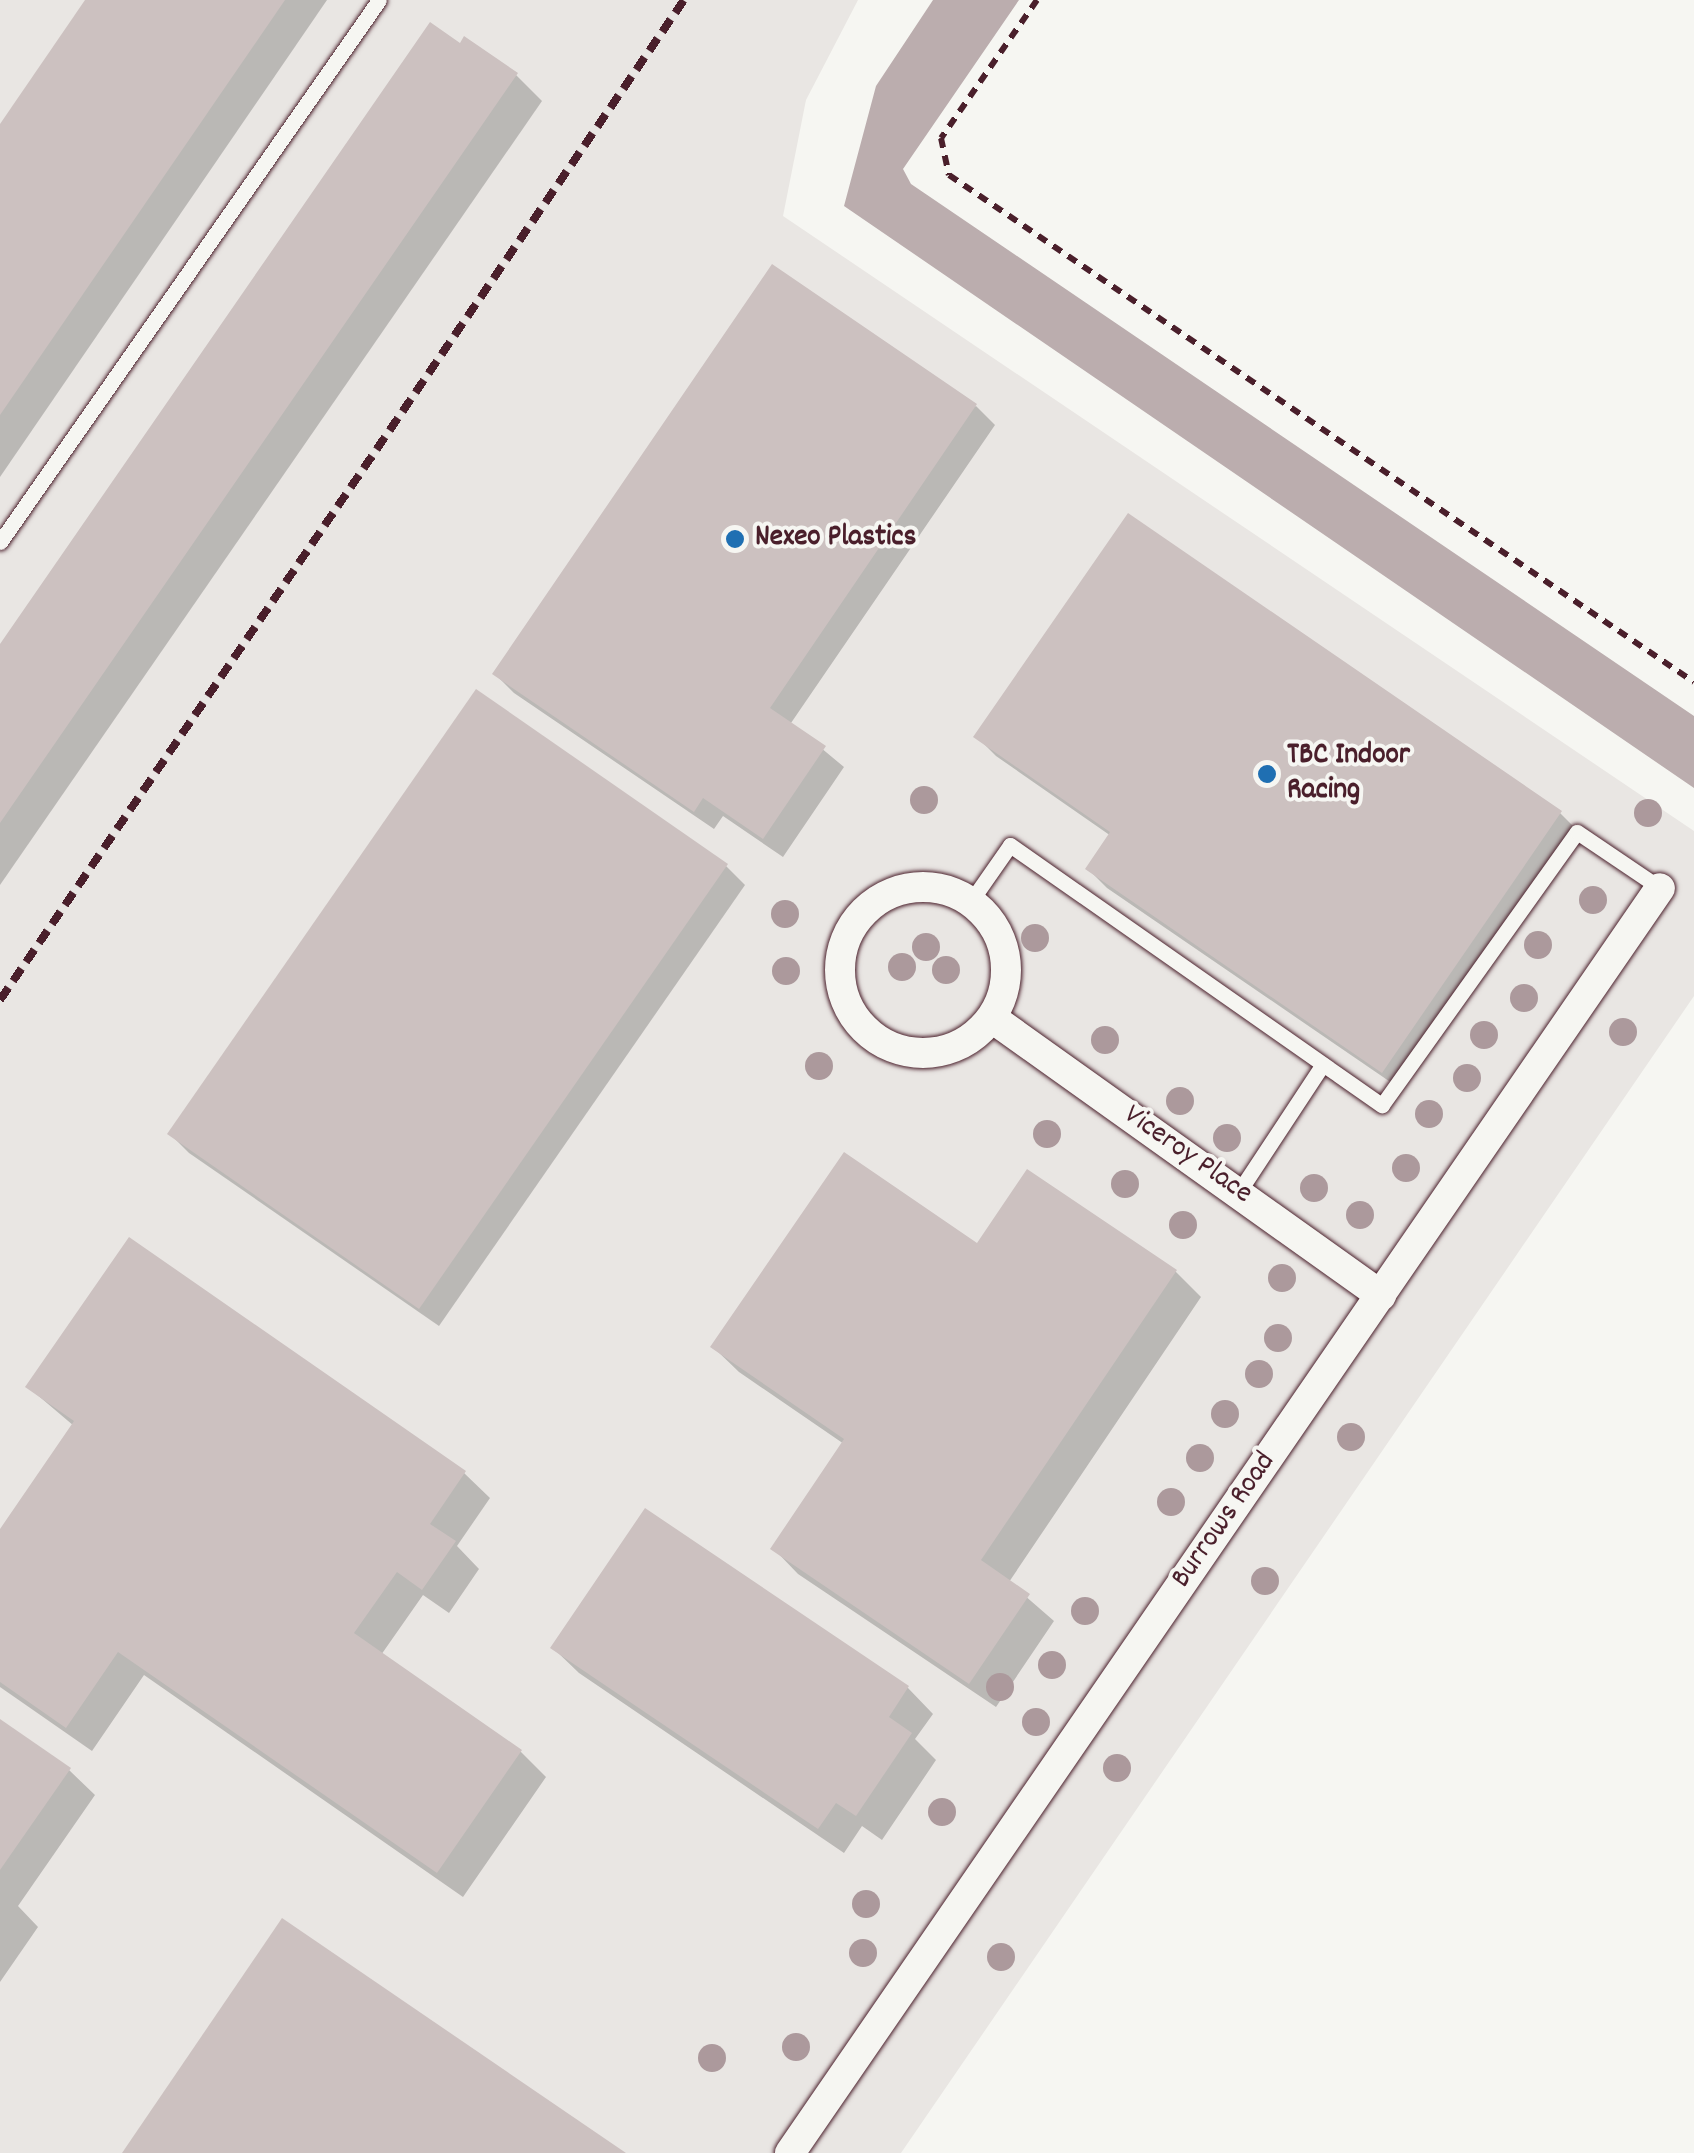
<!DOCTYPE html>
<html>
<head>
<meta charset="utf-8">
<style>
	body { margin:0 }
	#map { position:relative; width:1694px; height:2153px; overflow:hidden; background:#f6f6f2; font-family:Dekko,sans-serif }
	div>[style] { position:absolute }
	.built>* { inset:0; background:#e9e6e3 }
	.water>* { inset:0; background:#bbadae }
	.shadow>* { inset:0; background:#0003 }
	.building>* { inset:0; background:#ccc1c0 }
	.path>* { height:6px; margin-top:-3px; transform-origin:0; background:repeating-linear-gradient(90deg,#4a1f2b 0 10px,transparent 0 18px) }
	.roads { filter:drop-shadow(0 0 2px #4a1f2b) drop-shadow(0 0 2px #4a1f2b) }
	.lane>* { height:15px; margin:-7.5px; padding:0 7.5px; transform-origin:7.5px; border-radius:7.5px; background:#f6f6f2 }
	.street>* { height:30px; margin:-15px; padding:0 15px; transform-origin:15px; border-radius:15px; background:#f6f6f2 }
	.street>.ring { margin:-15px; padding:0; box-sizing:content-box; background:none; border:30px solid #f6f6f2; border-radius:50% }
	.rail>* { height:8px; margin-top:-4px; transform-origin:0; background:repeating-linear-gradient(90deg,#4a1f2b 0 15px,transparent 0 23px) }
	.trees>* { width:28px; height:28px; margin:-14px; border-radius:50%; background:#ac999c }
	.dots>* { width:28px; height:28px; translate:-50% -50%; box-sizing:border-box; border:5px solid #f6f6f2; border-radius:50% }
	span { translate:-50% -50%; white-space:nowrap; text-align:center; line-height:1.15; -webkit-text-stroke:8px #f6f6f2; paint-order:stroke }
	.poi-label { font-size:30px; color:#4a1f2b; font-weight:700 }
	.left { translate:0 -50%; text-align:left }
	.street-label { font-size:30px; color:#4a1f2b }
</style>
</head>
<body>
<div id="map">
	<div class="built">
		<div style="clip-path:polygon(0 0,858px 0,806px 100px,783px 216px,1694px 831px,1694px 996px,901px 2153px,0 2153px)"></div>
	</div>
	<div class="water">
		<div style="clip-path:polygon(933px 0,1019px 0,903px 169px,911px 184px,1694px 716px,1694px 788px,844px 206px,876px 86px)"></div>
	</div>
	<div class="shadow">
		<div style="clip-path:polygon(88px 0,327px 0,0 477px,0 128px)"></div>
		<div style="clip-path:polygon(516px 75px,542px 101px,0 885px,0 648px)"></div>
		<div style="clip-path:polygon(976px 406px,995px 425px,791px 723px,844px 767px,783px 857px,723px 816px,714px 829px,514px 693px,495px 674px)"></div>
		<div style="clip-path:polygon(977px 737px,1560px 813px,1579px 832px,1402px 1090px,1107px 888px,1088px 869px,1111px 836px,996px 756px)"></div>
		<div style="clip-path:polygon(726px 866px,745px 885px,439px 1326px,189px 1153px,170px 1134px)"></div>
		<div style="clip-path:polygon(1028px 1172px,1176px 1272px,1201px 1297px,1009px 1582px,1054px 1621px,996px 1707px,798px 1574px,773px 1548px,844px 1444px,739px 1372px,713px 1347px,978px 1246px)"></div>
		<div style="clip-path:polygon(28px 1387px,464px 1473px,490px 1498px,457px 1546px,479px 1569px,449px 1613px,423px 1595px,381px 1655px,521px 1752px,546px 1777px,463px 1897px,144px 1675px,92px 1751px,0 1687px,0 1533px,74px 1426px)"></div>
		<div style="clip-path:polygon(553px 1648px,908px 1688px,933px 1714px,915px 1739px,936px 1760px,882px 1840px,862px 1826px,844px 1853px,579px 1673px)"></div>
		<div style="clip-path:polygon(0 1722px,69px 1770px,95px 1795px,18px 1906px,38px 1927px,0 1982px)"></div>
	</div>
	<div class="building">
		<div style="clip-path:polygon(85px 0,285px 0,0 415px,0 124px)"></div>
		<div style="clip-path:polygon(430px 22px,460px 43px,464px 36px,518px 73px,0 823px,0 644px)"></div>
		<div style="clip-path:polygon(772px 264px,977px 404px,770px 708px,826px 746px,763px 839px,703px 798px,694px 812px,492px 674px)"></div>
		<div style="clip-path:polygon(1128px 513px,1562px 811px,1382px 1073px,1085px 869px,1110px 832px,973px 737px)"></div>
		<div style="clip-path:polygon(476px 689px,728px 864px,419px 1309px,167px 1134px)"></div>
		<div style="clip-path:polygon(844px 1152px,977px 1243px,1027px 1169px,1177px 1270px,981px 1560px,1030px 1594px,969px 1684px,770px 1549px,844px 1439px,710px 1347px)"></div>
		<div style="clip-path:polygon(129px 1237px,466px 1471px,430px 1524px,456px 1541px,422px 1590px,397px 1572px,354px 1633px,522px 1750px,437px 1873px,118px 1652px,66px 1728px,0 1682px,0 1529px,74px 1421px,25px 1387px)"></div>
		<div style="clip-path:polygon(645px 1508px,909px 1686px,889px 1717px,912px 1733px,856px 1816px,836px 1803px,818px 1829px,550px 1648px)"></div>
		<div style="clip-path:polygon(0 1719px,71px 1768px,0 1870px)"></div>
		<div style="clip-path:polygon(282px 1918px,626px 2153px,122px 2153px)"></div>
	</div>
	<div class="path">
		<div style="left:1037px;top:0;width:168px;rotate:124.8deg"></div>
		<div style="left:941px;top:138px;width:38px;rotate:78deg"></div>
		<div style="left:949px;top:175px;width:901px;rotate:34.24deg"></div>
	</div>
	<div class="roads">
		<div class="lane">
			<div style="left:0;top:542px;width:661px;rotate:-55.04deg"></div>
			<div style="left:971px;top:901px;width:68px;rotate:-55.1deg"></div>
			<div style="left:1010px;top:845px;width:454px;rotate:35deg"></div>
			<div style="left:1382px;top:1105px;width:335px;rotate:-54.5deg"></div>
			<div style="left:1577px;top:832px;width:100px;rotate:34deg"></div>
			<div style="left:1238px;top:1193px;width:154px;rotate:-56.6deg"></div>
		</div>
		<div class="street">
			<div class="ring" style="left:840px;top:887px;width:136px;height:136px"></div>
			<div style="left:992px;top:1018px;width:478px;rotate:35.5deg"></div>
			<div style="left:790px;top:2153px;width:1535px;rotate:-55.48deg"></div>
		</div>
	</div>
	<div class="rail">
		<div style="left:0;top:1000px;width:1212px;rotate:-55.63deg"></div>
	</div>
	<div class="trees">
		<div style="left:924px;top:800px"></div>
		<div style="left:1648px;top:813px"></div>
		<div style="left:1593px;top:900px"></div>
		<div style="left:785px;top:914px"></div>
		<div style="left:1035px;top:938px"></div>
		<div style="left:1538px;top:945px"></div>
		<div style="left:926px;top:947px"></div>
		<div style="left:902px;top:967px"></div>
		<div style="left:946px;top:970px"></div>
		<div style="left:786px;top:971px"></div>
		<div style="left:1524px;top:998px"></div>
		<div style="left:1623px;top:1032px"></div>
		<div style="left:1484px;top:1035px"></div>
		<div style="left:1105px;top:1040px"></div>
		<div style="left:819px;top:1066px"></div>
		<div style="left:1467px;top:1078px"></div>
		<div style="left:1180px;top:1101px"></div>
		<div style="left:1429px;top:1114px"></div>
		<div style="left:1047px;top:1134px"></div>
		<div style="left:1227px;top:1138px"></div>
		<div style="left:1406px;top:1168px"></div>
		<div style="left:1125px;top:1184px"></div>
		<div style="left:1314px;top:1188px"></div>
		<div style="left:1360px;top:1215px"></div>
		<div style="left:1183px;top:1225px"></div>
		<div style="left:1282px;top:1278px"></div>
		<div style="left:1278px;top:1338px"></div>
		<div style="left:1259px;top:1374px"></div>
		<div style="left:1225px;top:1414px"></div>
		<div style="left:1351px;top:1437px"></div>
		<div style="left:1200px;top:1458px"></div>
		<div style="left:1171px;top:1502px"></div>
		<div style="left:1265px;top:1581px"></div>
		<div style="left:1085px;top:1611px"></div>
		<div style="left:1052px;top:1665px"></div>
		<div style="left:1000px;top:1687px"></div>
		<div style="left:1036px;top:1722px"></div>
		<div style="left:1117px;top:1768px"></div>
		<div style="left:942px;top:1812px"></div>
		<div style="left:866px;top:1904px"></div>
		<div style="left:863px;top:1953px"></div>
		<div style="left:1001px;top:1957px"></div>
		<div style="left:796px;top:2047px"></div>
		<div style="left:712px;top:2058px"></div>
	</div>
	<div class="dots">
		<div style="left:735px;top:539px;background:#1f6fb2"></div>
		<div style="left:1267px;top:774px;background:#1f6fb2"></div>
	</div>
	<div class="poi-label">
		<span class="left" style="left:755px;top:539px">Nexeo Plastics</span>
		<span class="left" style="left:1287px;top:774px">TBC Indoor<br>Racing</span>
	</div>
	<div class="street-label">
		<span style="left:1187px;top:1156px;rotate:35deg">Viceroy Place</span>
		<span style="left:1225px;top:1521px;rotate:-55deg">Burrows Road</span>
	</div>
</div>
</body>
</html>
